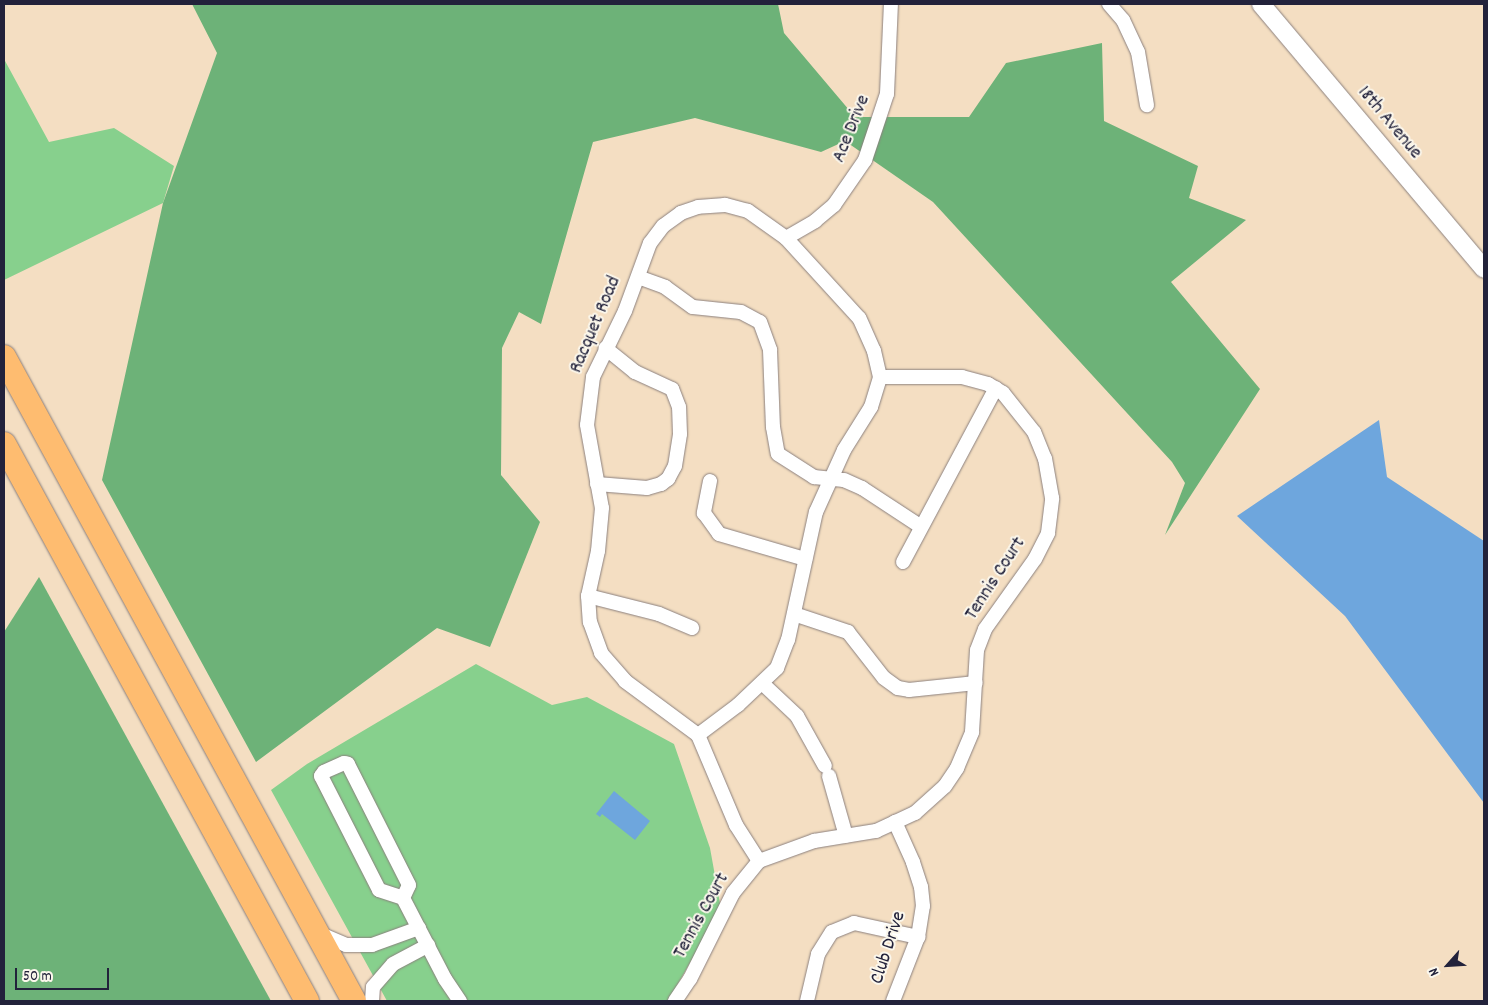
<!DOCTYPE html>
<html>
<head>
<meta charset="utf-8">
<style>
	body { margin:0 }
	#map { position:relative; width:1488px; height:1005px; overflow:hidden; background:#f4dec2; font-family:Dekko,sans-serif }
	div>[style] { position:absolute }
	.green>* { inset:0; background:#87d08d }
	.forest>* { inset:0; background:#6db278 }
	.water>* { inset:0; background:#6ea6dd }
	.roads { filter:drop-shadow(0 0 1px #8b807e) drop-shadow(0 0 1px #8b807e) }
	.minor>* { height:14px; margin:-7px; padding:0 7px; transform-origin:7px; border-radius:7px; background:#fff }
	.tertiary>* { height:18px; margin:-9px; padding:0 9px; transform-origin:9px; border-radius:9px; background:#fff }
	.trunk>* { height:24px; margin:-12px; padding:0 12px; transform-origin:12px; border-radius:12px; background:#febc70 }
	span { translate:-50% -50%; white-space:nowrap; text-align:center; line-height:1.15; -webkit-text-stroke:4px #fbf7ec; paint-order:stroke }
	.street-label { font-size:20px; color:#22223b }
	.frame { position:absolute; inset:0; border:5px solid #22223b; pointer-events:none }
	.north { position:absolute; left:1423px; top:940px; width:50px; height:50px; -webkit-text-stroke:4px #fbf7ec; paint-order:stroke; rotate:244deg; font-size:14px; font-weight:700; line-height:20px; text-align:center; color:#22223b }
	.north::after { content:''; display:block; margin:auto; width:18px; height:22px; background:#22223b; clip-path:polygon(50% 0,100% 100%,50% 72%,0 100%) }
	.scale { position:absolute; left:15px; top:968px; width:94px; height:22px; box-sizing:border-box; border:2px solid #22223b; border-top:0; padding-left:6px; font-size:15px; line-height:18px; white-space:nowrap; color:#22223b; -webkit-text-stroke:4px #fbf7ec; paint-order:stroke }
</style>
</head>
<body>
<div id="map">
	<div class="green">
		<div style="clip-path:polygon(4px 59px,49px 142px,114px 128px,174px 166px,163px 203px,4px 280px)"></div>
		<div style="clip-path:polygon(476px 664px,552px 705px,587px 697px,674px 744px,710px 848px,721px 909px,668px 1001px,387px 1001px,271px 790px,307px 764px)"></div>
	</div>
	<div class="forest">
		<div style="clip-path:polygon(192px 4px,778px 4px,784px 33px,855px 117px,969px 117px,1006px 63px,1102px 43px,1104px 121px,1198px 166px,1189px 198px,1246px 220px,1171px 282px,1260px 389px,1165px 535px,1185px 483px,1172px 462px,933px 202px,845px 141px,821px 152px,695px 118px,593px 142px,541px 324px,519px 312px,502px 348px,501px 475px,540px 522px,490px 647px,437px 628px,256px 762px,102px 480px,163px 203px,217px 53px)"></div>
		<div style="clip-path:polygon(39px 577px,271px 1001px,4px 1001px,4px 632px)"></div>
	</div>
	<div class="water">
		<div style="clip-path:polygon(1379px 420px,1387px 477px,1484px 541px,1484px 803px,1345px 616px,1237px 516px)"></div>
		<div style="clip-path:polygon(614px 791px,650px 821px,635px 840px,602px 814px,600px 817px,596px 814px)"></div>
	</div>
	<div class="roads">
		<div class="minor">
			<div style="left:1109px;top:4px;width:21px;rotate:49deg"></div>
			<div style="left:1123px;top:20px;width:35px;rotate:65deg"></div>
			<div style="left:1138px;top:52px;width:54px;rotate:80.4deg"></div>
			<div style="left:786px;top:238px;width:34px;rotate:-30deg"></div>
			<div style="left:815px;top:221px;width:25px;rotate:-40deg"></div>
			<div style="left:834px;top:205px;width:55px;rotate:-55.4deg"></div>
			<div style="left:865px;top:160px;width:70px;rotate:-71.6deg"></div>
			<div style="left:887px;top:94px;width:90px;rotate:-87.5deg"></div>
			<div style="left:638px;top:277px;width:29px;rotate:20deg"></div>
			<div style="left:665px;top:287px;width:34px;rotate:36deg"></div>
			<div style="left:693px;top:307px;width:48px;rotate:5.9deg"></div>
			<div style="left:741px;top:312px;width:21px;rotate:28deg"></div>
			<div style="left:760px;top:322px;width:30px;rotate:70deg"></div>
			<div style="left:770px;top:350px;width:77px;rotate:87.8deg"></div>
			<div style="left:773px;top:427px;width:27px;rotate:80deg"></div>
			<div style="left:778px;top:454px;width:43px;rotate:32.6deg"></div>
			<div style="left:814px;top:477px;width:30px;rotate:6deg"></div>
			<div style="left:844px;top:480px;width:20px;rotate:24deg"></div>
			<div style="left:862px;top:488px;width:69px;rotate:33.2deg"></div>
			<div style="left:710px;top:481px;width:33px;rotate:101deg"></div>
			<div style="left:704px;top:513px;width:26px;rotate:54deg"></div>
			<div style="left:719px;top:534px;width:90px;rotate:16.2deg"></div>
			<div style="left:597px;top:484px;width:50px;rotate:4.6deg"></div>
			<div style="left:647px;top:488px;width:15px;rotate:-16deg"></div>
			<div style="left:661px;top:484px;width:9px;rotate:-36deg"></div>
			<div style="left:668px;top:479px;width:15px;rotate:-62deg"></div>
			<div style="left:675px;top:466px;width:32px;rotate:-81deg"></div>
			<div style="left:680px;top:434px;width:27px;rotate:-92deg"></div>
			<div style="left:679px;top:407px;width:19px;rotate:-111deg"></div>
			<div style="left:672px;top:389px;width:41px;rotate:-155.3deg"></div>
			<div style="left:635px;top:372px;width:38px;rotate:-141deg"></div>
			<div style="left:903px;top:562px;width:197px;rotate:-61.9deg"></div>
			<div style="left:588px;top:596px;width:73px;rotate:14.2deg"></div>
			<div style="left:659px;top:614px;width:36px;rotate:23deg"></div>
			<div style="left:794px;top:614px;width:57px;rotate:18.4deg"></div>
			<div style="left:848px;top:632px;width:58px;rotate:52deg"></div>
			<div style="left:884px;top:678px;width:17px;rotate:36deg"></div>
			<div style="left:898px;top:688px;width:11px;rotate:10deg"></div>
			<div style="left:909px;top:690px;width:67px;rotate:-6deg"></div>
			<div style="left:762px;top:683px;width:48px;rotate:43.3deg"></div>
			<div style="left:797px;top:716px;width:57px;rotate:60.8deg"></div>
			<div style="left:698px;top:735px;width:50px;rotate:-36.9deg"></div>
			<div style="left:738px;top:705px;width:54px;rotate:-43.5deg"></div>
			<div style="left:777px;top:668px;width:30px;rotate:-69deg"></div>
			<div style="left:788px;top:640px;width:131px;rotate:-77.7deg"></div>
			<div style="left:816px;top:512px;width:68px;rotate:-65.7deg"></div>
			<div style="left:844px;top:450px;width:51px;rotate:-57.9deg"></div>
			<div style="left:871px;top:407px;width:31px;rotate:-73deg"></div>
			<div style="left:880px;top:377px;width:27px;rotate:-103deg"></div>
			<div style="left:874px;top:351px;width:36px;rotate:-114deg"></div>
			<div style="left:859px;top:318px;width:108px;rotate:-132.4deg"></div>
			<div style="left:786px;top:238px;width:47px;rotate:-144.6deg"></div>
			<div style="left:748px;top:211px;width:24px;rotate:-165deg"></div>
			<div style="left:725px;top:205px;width:27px;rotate:176deg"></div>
			<div style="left:698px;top:207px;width:18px;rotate:161deg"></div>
			<div style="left:681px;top:213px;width:22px;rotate:144deg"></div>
			<div style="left:663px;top:226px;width:21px;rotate:127deg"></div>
			<div style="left:650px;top:243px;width:72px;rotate:110.2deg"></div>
			<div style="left:625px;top:311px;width:73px;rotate:115.9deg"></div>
			<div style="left:593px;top:377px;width:48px;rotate:97.1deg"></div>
			<div style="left:587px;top:425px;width:84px;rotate:79.8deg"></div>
			<div style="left:602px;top:508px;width:43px;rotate:95.3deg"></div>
			<div style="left:598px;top:551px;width:46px;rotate:102.5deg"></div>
			<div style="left:588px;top:596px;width:26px;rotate:86deg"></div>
			<div style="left:590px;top:622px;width:33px;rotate:70deg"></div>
			<div style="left:601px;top:653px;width:37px;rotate:49deg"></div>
			<div style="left:625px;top:681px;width:91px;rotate:36.5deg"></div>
			<div style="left:698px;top:735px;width:98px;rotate:67.1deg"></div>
			<div style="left:736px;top:825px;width:43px;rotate:57.4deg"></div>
			<div style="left:829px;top:776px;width:62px;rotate:74.2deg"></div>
			<div style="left:403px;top:898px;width:14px;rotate:-65deg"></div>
			<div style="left:409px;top:885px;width:136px;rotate:-116.8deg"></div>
			<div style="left:348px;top:764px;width:4px;rotate:-166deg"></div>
			<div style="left:344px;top:763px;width:22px;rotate:156deg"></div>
			<div style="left:324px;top:772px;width:5px;rotate:127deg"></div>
			<div style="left:321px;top:776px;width:128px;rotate:63deg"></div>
			<div style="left:379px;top:890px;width:25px;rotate:18deg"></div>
			<div style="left:403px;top:898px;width:91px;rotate:62.6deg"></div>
			<div style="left:445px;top:979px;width:27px;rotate:56deg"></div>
			<div style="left:318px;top:933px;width:30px;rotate:23deg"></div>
			<div style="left:346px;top:945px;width:26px"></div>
			<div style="left:372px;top:945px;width:50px;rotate:-19.9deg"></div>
			<div style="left:372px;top:1001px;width:14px;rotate:-86deg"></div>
			<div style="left:373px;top:987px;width:30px;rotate:-49deg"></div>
			<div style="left:393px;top:964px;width:40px;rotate:-28deg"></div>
			<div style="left:675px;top:1001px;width:27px;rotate:-56deg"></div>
			<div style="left:690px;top:979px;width:96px;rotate:-63.4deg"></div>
			<div style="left:733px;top:893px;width:41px;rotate:-50.9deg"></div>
			<div style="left:759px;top:861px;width:59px;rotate:-20deg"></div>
			<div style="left:814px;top:841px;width:63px;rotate:-9.2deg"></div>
			<div style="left:876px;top:831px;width:43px;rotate:-24.8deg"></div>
			<div style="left:915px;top:813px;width:40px;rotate:-42deg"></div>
			<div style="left:945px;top:786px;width:22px;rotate:-56deg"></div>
			<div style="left:957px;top:768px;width:39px;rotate:-67deg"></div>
			<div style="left:972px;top:732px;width:82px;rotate:-86.5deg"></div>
			<div style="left:977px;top:650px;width:22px;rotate:-69deg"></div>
			<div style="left:985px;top:629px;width:86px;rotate:-54.5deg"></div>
			<div style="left:1035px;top:559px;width:29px;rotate:-63deg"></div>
			<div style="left:1048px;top:533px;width:35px;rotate:-83deg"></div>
			<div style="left:1052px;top:498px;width:40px;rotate:-100deg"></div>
			<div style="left:1045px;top:459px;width:29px;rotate:-112deg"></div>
			<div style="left:1034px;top:432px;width:50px;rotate:-128.5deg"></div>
			<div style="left:1003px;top:393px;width:17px;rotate:-149deg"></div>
			<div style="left:988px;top:384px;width:27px;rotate:-165deg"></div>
			<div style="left:962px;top:377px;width:82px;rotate:180deg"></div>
			<div style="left:807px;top:1001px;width:48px;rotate:-76.8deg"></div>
			<div style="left:818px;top:954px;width:26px;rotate:-58deg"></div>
			<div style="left:832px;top:932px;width:24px;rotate:-22deg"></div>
			<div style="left:854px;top:923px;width:66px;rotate:12.3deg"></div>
			<div style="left:893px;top:1001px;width:69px;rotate:-68.7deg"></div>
			<div style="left:918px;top:937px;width:31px;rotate:-81deg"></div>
			<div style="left:923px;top:906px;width:19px;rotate:-96deg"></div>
			<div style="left:921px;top:887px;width:26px;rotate:-108deg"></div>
			<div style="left:913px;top:862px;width:44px;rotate:-114.2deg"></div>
		</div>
		<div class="tertiary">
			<div style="left:1261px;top:4px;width:346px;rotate:49.9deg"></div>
		</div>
		<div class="trunk">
			<div style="left:4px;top:357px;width:733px;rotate:61.48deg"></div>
			<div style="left:4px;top:444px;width:634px;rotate:61.45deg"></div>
		</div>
	</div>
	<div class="street-label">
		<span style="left:1389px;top:123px;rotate:50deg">18th Avenue</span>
		<span style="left:852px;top:129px;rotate:-68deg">Ace Drive</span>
		<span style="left:596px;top:325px;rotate:-67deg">Racquet Road</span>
		<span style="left:996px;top:579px;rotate:-57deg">Tennis Court</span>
		<span style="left:702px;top:916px;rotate:-61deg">Tennis Court</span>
		<span style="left:889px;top:948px;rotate:-72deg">Club Drive</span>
	</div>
	<div class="frame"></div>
	<div class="north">N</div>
	<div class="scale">50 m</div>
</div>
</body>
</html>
